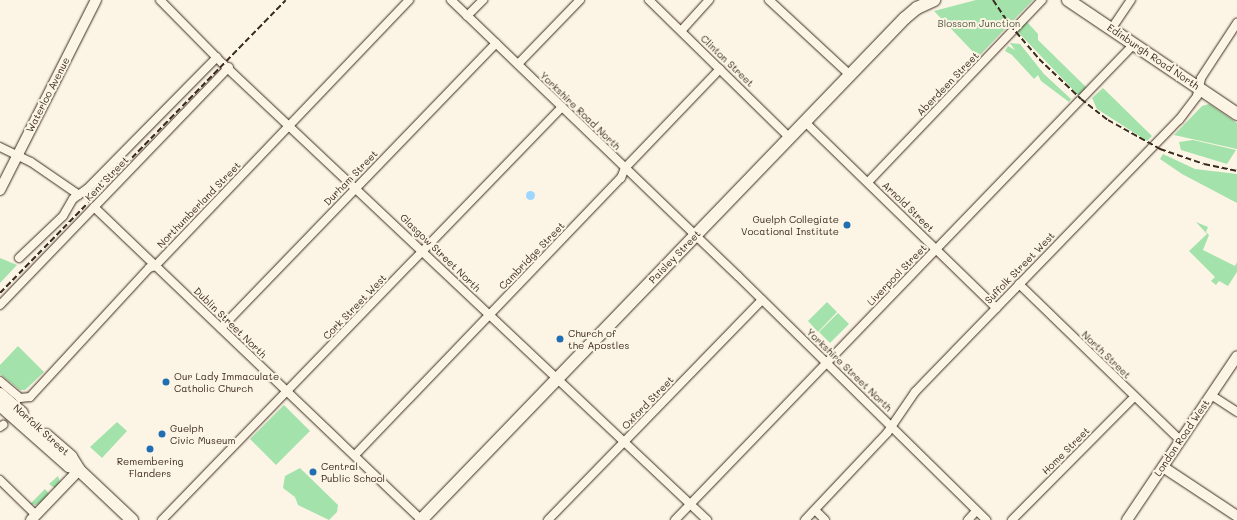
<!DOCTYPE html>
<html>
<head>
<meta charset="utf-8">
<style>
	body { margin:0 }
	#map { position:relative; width:1237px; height:520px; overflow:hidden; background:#fcf5e5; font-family:Mali,sans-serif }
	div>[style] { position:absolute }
	.green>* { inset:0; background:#a3e2aa }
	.water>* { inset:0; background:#9fd6ff }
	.round { border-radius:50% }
	.roads { filter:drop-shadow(0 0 1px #3b2a1e) drop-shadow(0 0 1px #3b2a1e) }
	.minor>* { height:8px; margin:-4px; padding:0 4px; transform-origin:4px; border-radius:4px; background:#fcf5e5 }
	.tertiary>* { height:10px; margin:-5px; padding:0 5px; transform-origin:5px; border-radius:5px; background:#fcf5e5 }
	.secondary>* { height:12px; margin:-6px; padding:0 6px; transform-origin:6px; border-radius:6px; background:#fcf5e5 }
	.rail>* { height:2px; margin-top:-1px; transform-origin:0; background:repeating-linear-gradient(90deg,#3b2a1e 0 6px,transparent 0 9px) }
	.dots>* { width:11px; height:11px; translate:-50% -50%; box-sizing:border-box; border:2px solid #fcf5e5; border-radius:50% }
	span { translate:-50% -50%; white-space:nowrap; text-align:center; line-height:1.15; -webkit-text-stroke:4px #fcf5e5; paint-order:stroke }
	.park-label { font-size:10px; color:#555841 }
	.street-label { font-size:10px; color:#3b2a1e }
	.poi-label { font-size:10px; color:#3b2a1e }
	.right { translate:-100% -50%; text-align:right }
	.left { translate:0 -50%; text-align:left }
</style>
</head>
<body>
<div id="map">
	<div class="green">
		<div style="clip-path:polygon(976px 0,1033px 0,978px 57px,934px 11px)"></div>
		<div style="clip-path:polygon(1027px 22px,1038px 34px,1038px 40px,1087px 88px,1079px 96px,1017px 31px)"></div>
		<div style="clip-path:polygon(1010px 43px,1020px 44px,1044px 74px,1071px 99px,1069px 102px,1041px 81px,1038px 75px,1034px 79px,1012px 55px,1005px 51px,1008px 46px,1015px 50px)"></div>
		<div style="clip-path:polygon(1103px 88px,1152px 136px,1147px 141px,1097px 109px,1092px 98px)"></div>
		<div style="clip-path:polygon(1209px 104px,1237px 123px,1237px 149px,1174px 135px,1202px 106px)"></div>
		<div style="clip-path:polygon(1193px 140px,1236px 150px,1227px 164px,1181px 150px,1179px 142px)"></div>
		<div style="clip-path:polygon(1163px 154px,1195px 169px,1237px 174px,1237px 203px,1182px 174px,1160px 159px)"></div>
		<div style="clip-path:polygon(1196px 222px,1208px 227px,1206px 232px,1209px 235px,1203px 250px,1235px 266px,1237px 262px,1237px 272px,1228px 286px,1219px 281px,1216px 285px,1211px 281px,1215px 277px,1189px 251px,1207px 234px)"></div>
		<div style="clip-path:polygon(0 258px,17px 265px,0 283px)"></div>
		<div style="clip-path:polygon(827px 302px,837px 312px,818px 332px,808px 321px)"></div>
		<div style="clip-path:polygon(838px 313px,849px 324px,830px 343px,819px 332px)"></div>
		<div style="clip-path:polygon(18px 346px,44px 372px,25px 390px,20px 390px,0 374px,0 365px)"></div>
		<div style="clip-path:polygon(284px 405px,310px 431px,276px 465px,250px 439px)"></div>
		<div style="clip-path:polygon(117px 422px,127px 431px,102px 458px,90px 447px)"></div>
		<div style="clip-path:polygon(300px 468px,338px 505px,337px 512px,329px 520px,298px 505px,295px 497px,283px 488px,285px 476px)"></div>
		<div style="clip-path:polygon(58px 476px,60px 482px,56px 489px,49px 484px)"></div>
		<div style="clip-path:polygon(45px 489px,50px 495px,37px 505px,30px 504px)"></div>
	</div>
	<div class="water">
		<div class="round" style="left:525.5px;top:190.5px;width:9px;height:9px"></div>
	</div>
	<div class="roads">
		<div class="minor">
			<div style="left:160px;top:0;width:90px;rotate:45.5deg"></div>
			<div style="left:223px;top:64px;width:665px;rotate:43.29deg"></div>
			<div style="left:451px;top:0;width:398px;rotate:43.9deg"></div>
			<div style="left:738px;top:276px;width:348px;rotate:44.5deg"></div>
			<div style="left:649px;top:0;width:197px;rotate:44.4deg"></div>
			<div style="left:769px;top:0;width:110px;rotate:42.8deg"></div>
			<div style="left:467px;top:16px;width:23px;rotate:-45deg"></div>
			<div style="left:1112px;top:28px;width:34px;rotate:-56deg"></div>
			<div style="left:681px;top:31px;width:42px;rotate:-47.9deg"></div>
			<div style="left:518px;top:64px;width:89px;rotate:-45.9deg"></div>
			<div style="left:805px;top:122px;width:267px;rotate:44.2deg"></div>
			<div style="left:0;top:147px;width:34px;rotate:26deg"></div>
			<div style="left:31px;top:162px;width:58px;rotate:34.5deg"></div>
			<div style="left:868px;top:182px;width:252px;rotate:-46.3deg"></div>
			<div style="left:94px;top:207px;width:453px;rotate:43.7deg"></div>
			<div style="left:19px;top:258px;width:61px;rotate:-43.7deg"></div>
			<div style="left:63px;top:216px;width:20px;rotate:-60deg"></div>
			<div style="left:73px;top:199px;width:17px;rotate:-36deg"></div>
			<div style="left:87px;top:189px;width:185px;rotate:-45.4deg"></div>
			<div style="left:1019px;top:284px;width:224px;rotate:44.1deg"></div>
			<div style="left:0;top:305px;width:330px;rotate:-46.1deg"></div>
			<div style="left:221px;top:328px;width:396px;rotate:-46deg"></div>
			<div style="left:0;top:381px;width:26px;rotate:40deg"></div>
			<div style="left:20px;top:398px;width:10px;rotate:-6deg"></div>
			<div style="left:30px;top:397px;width:176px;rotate:-47.3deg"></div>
			<div style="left:149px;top:268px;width:6px;rotate:-18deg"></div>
			<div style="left:155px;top:266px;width:368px;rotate:-46.3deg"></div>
			<div style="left:1211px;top:395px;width:31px;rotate:33deg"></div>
			<div style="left:0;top:427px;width:4px;rotate:-34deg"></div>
			<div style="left:355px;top:455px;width:384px;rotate:-46.2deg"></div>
			<div style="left:621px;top:178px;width:11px;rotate:-68deg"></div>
			<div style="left:625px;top:168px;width:137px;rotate:-46.2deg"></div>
			<div style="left:0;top:480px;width:50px;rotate:44.2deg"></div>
			<div style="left:815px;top:510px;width:14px;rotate:45deg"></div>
			<div style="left:162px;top:520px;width:575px;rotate:-45.92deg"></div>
			<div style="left:548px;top:520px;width:307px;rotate:-45.8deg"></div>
			<div style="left:675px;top:520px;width:661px;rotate:-46.04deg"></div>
			<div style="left:805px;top:520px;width:120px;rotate:-46.7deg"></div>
			<div style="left:887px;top:433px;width:50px;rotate:-55.7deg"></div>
			<div style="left:915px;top:392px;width:379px;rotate:-45.9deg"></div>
			<div style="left:1179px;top:120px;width:30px;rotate:-53deg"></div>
			<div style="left:1197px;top:96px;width:18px;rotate:-77deg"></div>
			<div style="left:1201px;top:78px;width:66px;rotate:-56.8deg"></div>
			<div style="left:968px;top:520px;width:12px;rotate:-48deg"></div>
			<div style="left:1012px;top:520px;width:173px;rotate:-45.2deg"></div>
		</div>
		<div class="tertiary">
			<div style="left:0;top:190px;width:213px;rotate:-63.2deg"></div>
			<div style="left:1163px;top:467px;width:89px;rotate:33.5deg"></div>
			<div style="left:31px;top:520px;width:69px;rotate:-46.2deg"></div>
			<div style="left:1127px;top:520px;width:197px;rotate:-56.1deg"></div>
		</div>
		<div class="secondary">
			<div style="left:1068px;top:0;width:204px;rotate:34deg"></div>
			<div style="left:0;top:394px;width:29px;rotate:41deg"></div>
			<div style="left:0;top:405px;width:92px;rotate:41.5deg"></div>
			<div style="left:69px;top:466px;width:11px;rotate:22deg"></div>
			<div style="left:79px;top:470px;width:73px;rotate:43.3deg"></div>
			<div style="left:46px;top:435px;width:33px;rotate:41deg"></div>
			<div style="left:71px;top:457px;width:15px;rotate:58deg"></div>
			<div style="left:421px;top:520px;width:697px;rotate:-46.05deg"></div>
			<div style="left:905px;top:18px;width:16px;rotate:-40deg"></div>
			<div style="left:917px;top:8px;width:19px;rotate:-25deg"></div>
		</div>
	</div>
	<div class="rail">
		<div style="left:993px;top:0;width:30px;rotate:56deg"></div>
		<div style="left:1010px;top:25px;width:45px;rotate:49.5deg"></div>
		<div style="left:1039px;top:59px;width:58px;rotate:43.6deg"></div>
		<div style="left:1081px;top:99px;width:34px;rotate:38deg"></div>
		<div style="left:1108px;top:120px;width:60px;rotate:29.1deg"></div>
		<div style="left:1160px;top:149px;width:46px;rotate:18.8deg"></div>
		<div style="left:1204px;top:164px;width:34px;rotate:12deg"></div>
		<div style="left:0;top:293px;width:409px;rotate:-45.7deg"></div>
	</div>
	<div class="dots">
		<div style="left:847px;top:225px;background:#1f6fb2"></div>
		<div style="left:560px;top:339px;background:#1f6fb2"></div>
		<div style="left:166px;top:382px;background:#1f6fb2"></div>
		<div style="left:162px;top:434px;background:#1f6fb2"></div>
		<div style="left:150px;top:449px;background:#1f6fb2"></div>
		<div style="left:313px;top:472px;background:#1f6fb2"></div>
	</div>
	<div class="park-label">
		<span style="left:979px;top:24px">Blossom Junction</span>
	</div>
	<div class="street-label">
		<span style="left:1153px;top:57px;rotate:34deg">Edinburgh Road North</span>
		<span style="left:727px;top:61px;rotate:44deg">Clinton Street</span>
		<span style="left:948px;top:84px;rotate:-46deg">Aberdeen Street</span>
		<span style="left:48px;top:95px;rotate:-63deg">Waterloo Avenue</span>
		<span style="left:580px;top:111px;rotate:44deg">Yorkshire Road North</span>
		<span style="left:351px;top:178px;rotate:-46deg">Durham Street</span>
		<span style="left:107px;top:179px;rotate:-46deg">Kent Street</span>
		<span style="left:199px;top:205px;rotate:-46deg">Northumberland Street</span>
		<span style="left:908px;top:207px;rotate:44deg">Arnold Street</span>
		<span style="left:440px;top:253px;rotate:44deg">Glasgow Street North</span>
		<span style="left:532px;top:256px;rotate:-46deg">Cambridge Street</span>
		<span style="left:675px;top:257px;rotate:-46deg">Paisley Street</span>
		<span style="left:1020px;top:268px;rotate:-46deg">Suffolk Street West</span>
		<span style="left:897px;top:275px;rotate:-46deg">Liverpool Street</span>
		<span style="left:355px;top:307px;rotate:-46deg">Cork Street West</span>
		<span style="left:230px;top:323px;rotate:44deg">Dublin Street North</span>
		<span style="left:1106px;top:355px;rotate:44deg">North Street</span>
		<span style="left:849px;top:370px;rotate:44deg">Yorkshire Street North</span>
		<span style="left:648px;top:403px;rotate:-46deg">Oxford Street</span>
		<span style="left:41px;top:430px;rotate:42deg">Norfolk Street</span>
		<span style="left:1182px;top:438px;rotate:-56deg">London Road West</span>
		<span style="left:1066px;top:451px;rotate:-45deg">Home Street</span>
	</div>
	<div class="poi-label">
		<span class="right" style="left:839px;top:225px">Guelph Collegiate<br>Vocational Institute</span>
		<span class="left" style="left:568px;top:339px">Church of<br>the Apostles</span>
		<span class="left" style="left:174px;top:382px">Our Lady Immaculate<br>Catholic Church</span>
		<span class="left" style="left:170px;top:434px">Guelph<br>Civic Museum</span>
		<span style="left:150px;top:467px">Remembering<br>Flanders</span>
		<span class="left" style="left:321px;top:472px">Central<br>Public School</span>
	</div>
</div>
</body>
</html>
